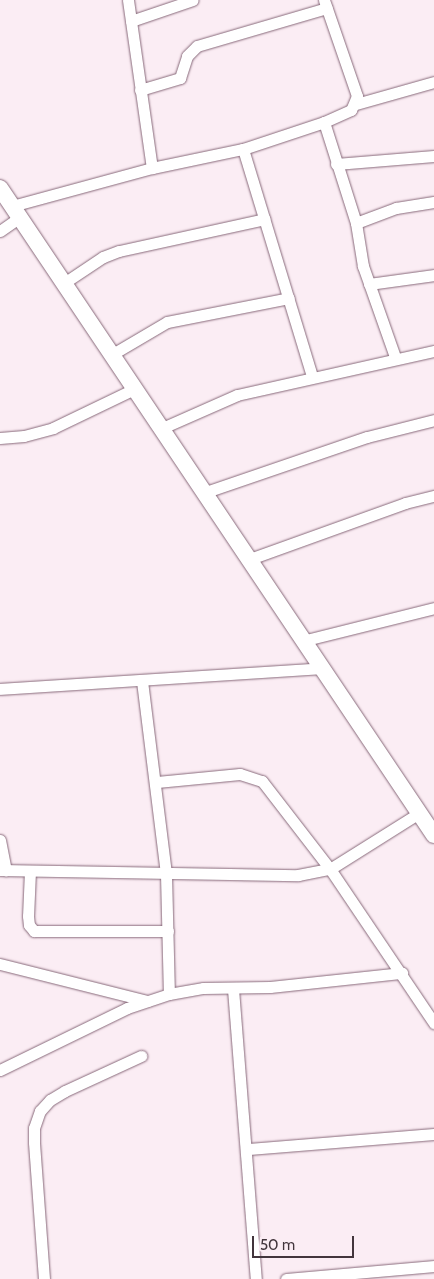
<!DOCTYPE html>
<html>
<head>
<meta charset="utf-8">
<style>
	body { margin:0 }
	#map { position:relative; width:434px; height:1279px; overflow:hidden; background:#fbedf4; font-family:Cabin,sans-serif }
	div>[style] { position:absolute }
	.roads { filter:drop-shadow(0 0 1px #88697a) drop-shadow(0 0 1px #88697a) }
	.street>* { height:11px; margin:-5.5px; padding:0 5.5px; transform-origin:5.5px; border-radius:5.5px; background:#fff }
	.secondary>* { height:16px; margin:-8px; padding:0 8px; transform-origin:8px; border-radius:8px; background:#fff }
	span { translate:-50% -50%; white-space:nowrap; text-align:center; line-height:1.15; -webkit-text-stroke:5px #fbedf4; paint-order:stroke }
	.scale { position:absolute; left:252px; top:1236px; width:102px; height:22px; box-sizing:border-box; border:2px solid #42353c; border-top:0; padding-left:6px; font-size:15px; line-height:18px; white-space:nowrap; color:#42353c; -webkit-text-stroke:4px #fbedf4; paint-order:stroke }
</style>
</head>
<body>
<div id="map">
	<div class="roads">
		<div class="street">
			<div style="left:128px;top:0;width:170px;rotate:81.9deg"></div>
			<div style="left:324px;top:0;width:102px;rotate:71deg"></div>
			<div style="left:357px;top:96px;width:15px;rotate:113deg"></div>
			<div style="left:351px;top:110px;width:30px;rotate:156deg"></div>
			<div style="left:324px;top:122px;width:106px;rotate:72.4deg"></div>
			<div style="left:356px;top:223px;width:44px;rotate:80.8deg"></div>
			<div style="left:363px;top:266px;width:96px;rotate:70.6deg"></div>
			<div style="left:131px;top:21px;width:65px;rotate:-18.7deg"></div>
			<div style="left:140px;top:90px;width:42px;rotate:-16.7deg"></div>
			<div style="left:180px;top:78px;width:23px;rotate:-72deg"></div>
			<div style="left:187px;top:56px;width:14px;rotate:-45deg"></div>
			<div style="left:197px;top:46px;width:135px;rotate:-16.3deg"></div>
			<div style="left:356px;top:104px;width:81px;rotate:-15.8deg"></div>
			<div style="left:243px;top:149px;width:237px;rotate:73.1deg"></div>
			<div style="left:336px;top:164px;width:98px;rotate:-4.7deg"></div>
			<div style="left:12px;top:206px;width:145px;rotate:-15.2deg"></div>
			<div style="left:152px;top:168px;width:93px;rotate:-11.8deg"></div>
			<div style="left:243px;top:149px;width:85px;rotate:-18.4deg"></div>
			<div style="left:356px;top:223px;width:43px;rotate:-20.6deg"></div>
			<div style="left:396px;top:208px;width:38px;rotate:-9deg"></div>
			<div style="left:0;top:231px;width:24px;rotate:-35deg"></div>
			<div style="left:64px;top:283px;width:47px;rotate:-33.7deg"></div>
			<div style="left:103px;top:257px;width:17px;rotate:-21deg"></div>
			<div style="left:119px;top:251px;width:149px;rotate:-12.4deg"></div>
			<div style="left:369px;top:284px;width:66px;rotate:-7.9deg"></div>
			<div style="left:111px;top:355px;width:65px;rotate:-30.5deg"></div>
			<div style="left:167px;top:322px;width:124px;rotate:-11.1deg"></div>
			<div style="left:160px;top:429px;width:84px;rotate:-23.8deg"></div>
			<div style="left:237px;top:395px;width:202px;rotate:-12.6deg"></div>
			<div style="left:0;top:438px;width:24px;rotate:-5deg"></div>
			<div style="left:24px;top:436px;width:30px;rotate:-15deg"></div>
			<div style="left:53px;top:428px;width:90px;rotate:-25.7deg"></div>
			<div style="left:203px;top:493px;width:173px;rotate:-18.9deg"></div>
			<div style="left:367px;top:437px;width:69px;rotate:-14.2deg"></div>
			<div style="left:247px;top:560px;width:168px;rotate:-19.8deg"></div>
			<div style="left:405px;top:503px;width:30px;rotate:-14deg"></div>
			<div style="left:302px;top:641px;width:136px;rotate:-14deg"></div>
			<div style="left:142px;top:681px;width:194px;rotate:82.9deg"></div>
			<div style="left:166px;top:874px;width:120px;rotate:88.6deg"></div>
			<div style="left:0;top:689px;width:322px;rotate:-3.7deg"></div>
			<div style="left:157px;top:782px;width:83px;rotate:-5.5deg"></div>
			<div style="left:240px;top:774px;width:23px;rotate:18deg"></div>
			<div style="left:262px;top:781px;width:111px;rotate:52.3deg"></div>
			<div style="left:330px;top:869px;width:186px;rotate:56deg"></div>
			<div style="left:0;top:840px;width:31px;rotate:79deg"></div>
			<div style="left:0;top:870px;width:298px;rotate:1deg"></div>
			<div style="left:298px;top:875px;width:33px;rotate:-11deg"></div>
			<div style="left:330px;top:869px;width:105px;rotate:-32.2deg"></div>
			<div style="left:30px;top:871px;width:45px;rotate:92.5deg"></div>
			<div style="left:28px;top:916px;width:9px;rotate:84deg"></div>
			<div style="left:29px;top:925px;width:8px;rotate:50deg"></div>
			<div style="left:34px;top:931px;width:134px"></div>
			<div style="left:0;top:964px;width:152px;rotate:14.1deg"></div>
			<div style="left:233px;top:989px;width:291px;rotate:85.5deg"></div>
			<div style="left:0;top:1070px;width:141px;rotate:-26deg"></div>
			<div style="left:127px;top:1008px;width:44px;rotate:-18.4deg"></div>
			<div style="left:169px;top:994px;width:35px;rotate:-10deg"></div>
			<div style="left:203px;top:988px;width:67px;rotate:-0.9deg"></div>
			<div style="left:270px;top:987px;width:133px;rotate:-6.1deg"></div>
			<div style="left:248px;top:1149px;width:187px;rotate:-4.6deg"></div>
			<div style="left:44px;top:1279px;width:137px;rotate:-94.2deg"></div>
			<div style="left:34px;top:1142px;width:14px;rotate:-90deg"></div>
			<div style="left:34px;top:1128px;width:18px;rotate:-71deg"></div>
			<div style="left:40px;top:1111px;width:15px;rotate:-48deg"></div>
			<div style="left:50px;top:1100px;width:17px;rotate:-31deg"></div>
			<div style="left:65px;top:1091px;width:84px;rotate:-24.7deg"></div>
			<div style="left:286px;top:1279px;width:149px;rotate:-5deg"></div>
		</div>
		<div class="secondary">
			<div style="left:0;top:188px;width:779px;rotate:56.15deg"></div>
		</div>
	</div>
	<div class="scale">50 m</div>
</div>
</body>
</html>
